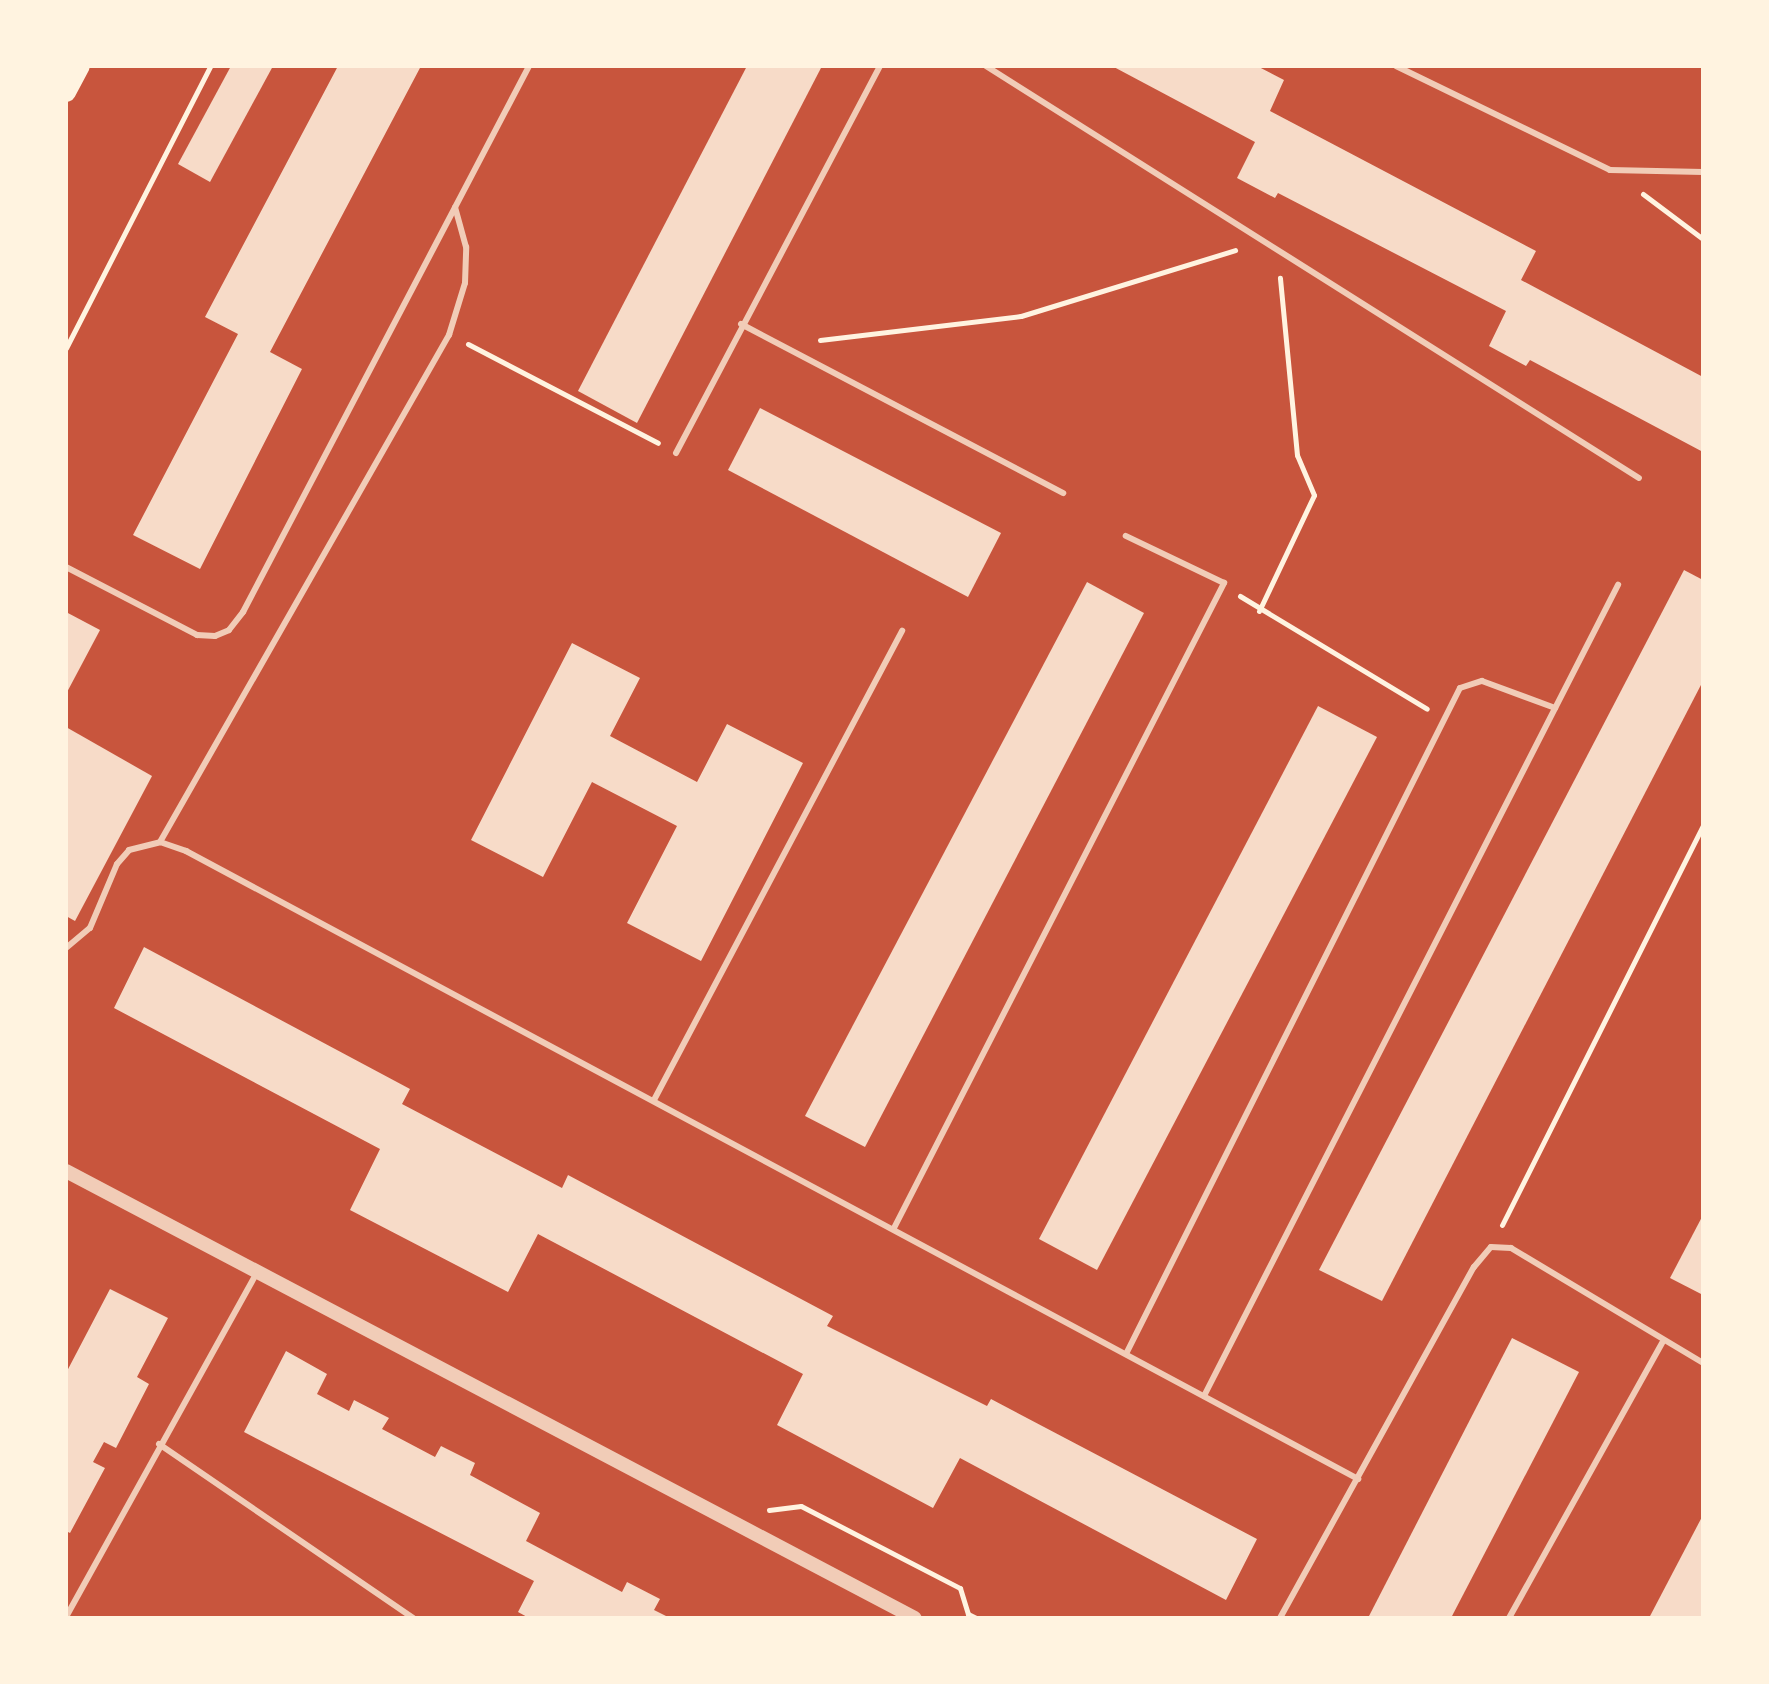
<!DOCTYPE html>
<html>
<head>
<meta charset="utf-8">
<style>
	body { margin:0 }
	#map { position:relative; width:1769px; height:1684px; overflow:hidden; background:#c8553d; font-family:"Varela Round",sans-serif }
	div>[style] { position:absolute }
	.building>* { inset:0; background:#f7dbc8 }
	.path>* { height:5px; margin:-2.5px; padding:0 2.5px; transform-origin:2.5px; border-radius:2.5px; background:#fff3e0 }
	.service>* { height:6px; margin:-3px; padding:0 3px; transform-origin:3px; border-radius:3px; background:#f1ccb7 }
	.tertiary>* { height:14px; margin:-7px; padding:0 7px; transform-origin:7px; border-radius:7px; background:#f1ccb7 }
	.primary>* { height:20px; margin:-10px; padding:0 10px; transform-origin:10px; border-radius:10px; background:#fff3e0 }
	span { translate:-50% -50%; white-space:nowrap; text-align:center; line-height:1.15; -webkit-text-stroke:8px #fff3e0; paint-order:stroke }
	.frame { position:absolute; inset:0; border:68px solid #fff3e0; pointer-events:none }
</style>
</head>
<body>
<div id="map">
	<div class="building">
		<div style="clip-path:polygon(231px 66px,273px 66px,210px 182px,178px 164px)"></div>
		<div style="clip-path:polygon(338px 66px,421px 66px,270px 352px,302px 369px,200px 569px,133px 535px,238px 334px,205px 317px)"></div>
		<div style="clip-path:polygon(747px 66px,822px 66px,637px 423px,578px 391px)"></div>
		<div style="clip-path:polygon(1112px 66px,1257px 66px,1284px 80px,1270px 111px,1536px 251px,1521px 280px,1703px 377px,1703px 452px,1530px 360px,1526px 366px,1489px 346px,1506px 311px,1278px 193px,1275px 198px,1237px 178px,1255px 142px)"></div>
		<div style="clip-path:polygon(760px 408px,1001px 533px,968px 597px,728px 470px)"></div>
		<div style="clip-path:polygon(1684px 570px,1703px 580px,1703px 681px,1382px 1301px,1319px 1270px)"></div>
		<div style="clip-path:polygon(1087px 582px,1144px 613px,865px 1147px,805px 1116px)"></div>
		<div style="clip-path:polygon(66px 612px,100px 630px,66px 694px)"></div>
		<div style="clip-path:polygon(572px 643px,640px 678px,610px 736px,697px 782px,727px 724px,803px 763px,701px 961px,627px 923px,677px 826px,592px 782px,543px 877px,471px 840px)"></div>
		<div style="clip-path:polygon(1318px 706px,1377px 737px,1097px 1270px,1039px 1239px)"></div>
		<div style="clip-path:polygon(66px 727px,152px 776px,75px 921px,66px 916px)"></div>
		<div style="clip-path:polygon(144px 947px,410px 1089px,402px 1104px,562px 1188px,568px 1175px,833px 1316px,827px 1326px,987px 1406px,991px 1399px,1257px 1539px,1226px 1600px,960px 1458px,933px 1508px,777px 1425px,803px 1374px,538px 1234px,508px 1292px,350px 1210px,380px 1149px,114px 1008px)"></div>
		<div style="clip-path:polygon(1703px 1215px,1703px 1295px,1670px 1278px)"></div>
		<div style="clip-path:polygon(110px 1289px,168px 1318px,137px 1377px,149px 1384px,116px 1448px,104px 1442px,93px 1462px,105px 1468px,70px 1533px,66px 1531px,66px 1373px)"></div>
		<div style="clip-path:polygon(1512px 1338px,1579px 1372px,1451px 1618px,1368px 1618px)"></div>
		<div style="clip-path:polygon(286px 1351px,327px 1374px,317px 1394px,349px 1411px,354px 1400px,389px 1418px,382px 1429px,435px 1457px,441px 1446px,475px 1463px,470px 1475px,540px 1513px,526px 1541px,622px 1592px,627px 1582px,660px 1599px,654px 1610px,670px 1618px,529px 1618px,518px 1612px,534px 1581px,244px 1432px)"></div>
		<div style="clip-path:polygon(1703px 1515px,1703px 1618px,1649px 1618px)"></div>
	</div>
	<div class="path">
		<div style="left:1643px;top:194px;width:75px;rotate:36.9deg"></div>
		<div style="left:820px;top:340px;width:202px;rotate:-6.8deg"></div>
		<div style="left:1021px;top:316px;width:224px;rotate:-17.1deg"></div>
		<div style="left:468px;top:344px;width:214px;rotate:27.5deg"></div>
		<div style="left:66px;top:348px;width:317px;rotate:-62.9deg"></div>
		<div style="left:1240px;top:596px;width:218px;rotate:31.1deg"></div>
		<div style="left:1259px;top:611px;width:128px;rotate:-64.6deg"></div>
		<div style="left:1314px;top:495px;width:43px;rotate:-113deg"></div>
		<div style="left:1297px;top:455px;width:178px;rotate:-95.5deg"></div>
		<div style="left:1502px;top:1225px;width:447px;rotate:-63.3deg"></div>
		<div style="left:769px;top:1510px;width:32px;rotate:-7deg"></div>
		<div style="left:801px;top:1506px;width:179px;rotate:27.3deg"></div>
		<div style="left:960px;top:1588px;width:27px;rotate:73deg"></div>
		<div style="left:968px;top:1614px;width:9px;rotate:27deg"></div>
	</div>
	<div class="service">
		<div style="left:986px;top:66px;width:772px;rotate:32.25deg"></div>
		<div style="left:1396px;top:66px;width:238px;rotate:25.9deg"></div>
		<div style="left:1610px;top:170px;width:93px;rotate:1.2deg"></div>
		<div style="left:741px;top:324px;width:364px;rotate:27.7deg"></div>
		<div style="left:676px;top:453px;width:437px;rotate:-62.2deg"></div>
		<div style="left:66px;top:567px;width:148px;rotate:27.4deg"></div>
		<div style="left:197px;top:635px;width:18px;rotate:3deg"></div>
		<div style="left:215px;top:636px;width:15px;rotate:-23deg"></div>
		<div style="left:229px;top:630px;width:23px;rotate:-52deg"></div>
		<div style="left:243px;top:612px;width:616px;rotate:-62.35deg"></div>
		<div style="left:160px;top:842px;width:584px;rotate:-60.32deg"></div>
		<div style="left:449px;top:335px;width:54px;rotate:-72.9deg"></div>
		<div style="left:465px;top:283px;width:36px;rotate:-88deg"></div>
		<div style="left:466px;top:247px;width:41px;rotate:-105.4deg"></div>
		<div style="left:66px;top:948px;width:31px;rotate:-40deg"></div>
		<div style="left:90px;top:928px;width:69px;rotate:-67.1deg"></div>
		<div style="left:117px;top:864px;width:18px;rotate:-49deg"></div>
		<div style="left:129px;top:850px;width:32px;rotate:-14deg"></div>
		<div style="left:160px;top:842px;width:28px;rotate:19deg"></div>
		<div style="left:186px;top:851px;width:1330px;rotate:28.18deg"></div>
		<div style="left:654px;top:1100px;width:531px;rotate:-62.13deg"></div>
		<div style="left:894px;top:1228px;width:725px;rotate:-62.9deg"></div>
		<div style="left:1224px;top:583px;width:109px;rotate:-154.4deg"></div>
		<div style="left:1126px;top:1354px;width:745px;rotate:-63.37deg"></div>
		<div style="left:1460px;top:688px;width:23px;rotate:-18deg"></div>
		<div style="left:1482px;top:681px;width:78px;rotate:20.3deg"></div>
		<div style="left:1204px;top:1396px;width:911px;rotate:-62.96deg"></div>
		<div style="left:159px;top:1444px;width:308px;rotate:34.4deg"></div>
		<div style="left:66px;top:1617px;width:393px;rotate:-61deg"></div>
		<div style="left:1280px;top:1618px;width:401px;rotate:-61.1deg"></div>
		<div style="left:1474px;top:1267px;width:26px;rotate:-50deg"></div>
		<div style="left:1491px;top:1247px;width:20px;rotate:3deg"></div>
		<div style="left:1511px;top:1248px;width:224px;rotate:30.9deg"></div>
		<div style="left:1509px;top:1618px;width:315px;rotate:-60.9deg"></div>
	</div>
	<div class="tertiary">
		<div style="left:66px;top:1171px;width:959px;rotate:27.77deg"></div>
	</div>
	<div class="primary">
		<div style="left:66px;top:92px;width:30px;rotate:-62deg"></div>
	</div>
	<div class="frame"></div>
</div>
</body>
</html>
